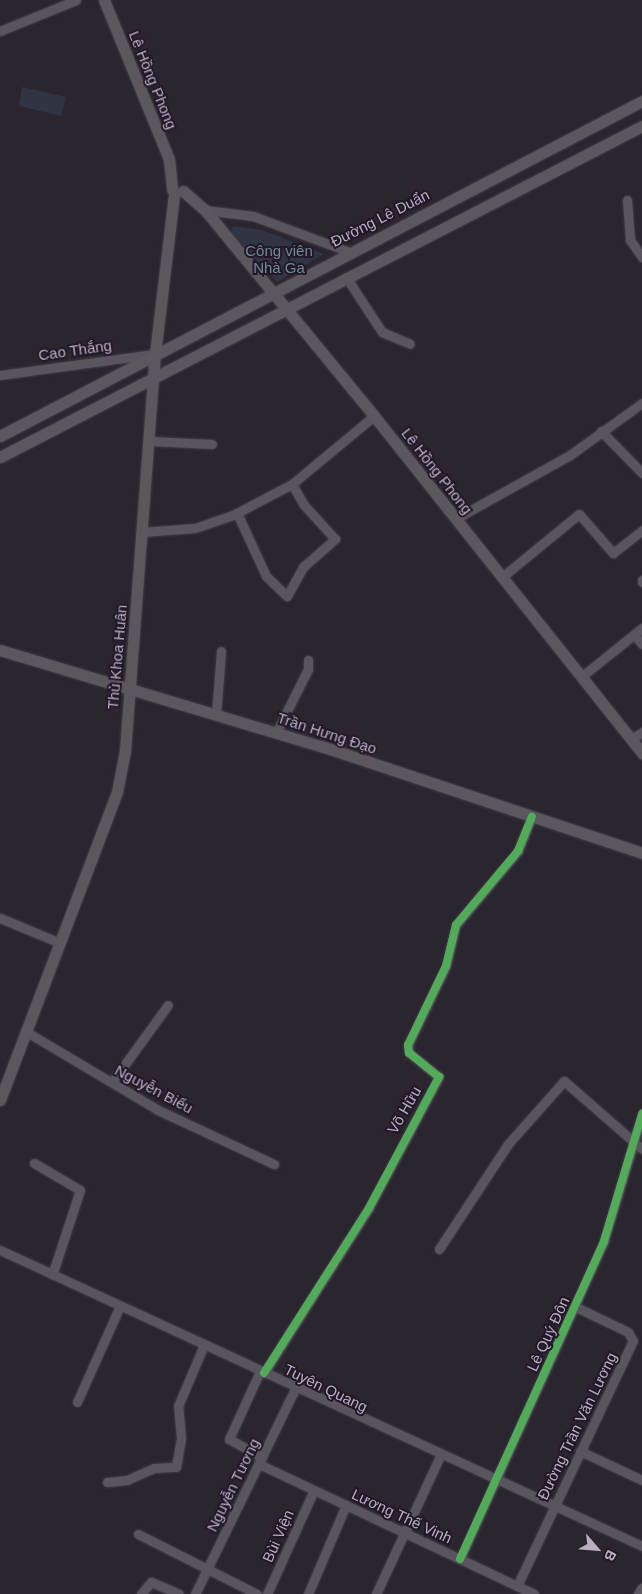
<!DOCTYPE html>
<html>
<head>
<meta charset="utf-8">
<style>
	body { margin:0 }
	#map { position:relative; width:642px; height:1594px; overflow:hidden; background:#2a252f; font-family:Helvetica,sans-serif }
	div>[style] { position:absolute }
	.green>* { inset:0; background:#313443 }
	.roads { filter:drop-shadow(0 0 1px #444048) drop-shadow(0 0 1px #444048) }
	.minor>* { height:9px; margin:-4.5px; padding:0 4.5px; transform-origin:4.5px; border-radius:4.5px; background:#59545e }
	.major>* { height:11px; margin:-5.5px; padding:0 5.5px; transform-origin:5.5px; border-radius:5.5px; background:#5c575f }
	.cycleway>* { height:8px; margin:-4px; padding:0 4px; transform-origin:4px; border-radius:4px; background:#51ab58 }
	span { translate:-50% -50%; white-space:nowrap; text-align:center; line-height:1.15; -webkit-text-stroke:4px #221928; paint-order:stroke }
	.street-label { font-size:15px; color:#baaec1 }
	.park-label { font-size:15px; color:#708b94 }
	.north { position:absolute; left:572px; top:1524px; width:50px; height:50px; -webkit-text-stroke:4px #221928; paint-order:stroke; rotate:117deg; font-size:14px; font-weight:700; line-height:20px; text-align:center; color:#baaec1 }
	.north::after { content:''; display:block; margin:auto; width:18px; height:22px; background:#baaec1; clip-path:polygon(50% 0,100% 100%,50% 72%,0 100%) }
</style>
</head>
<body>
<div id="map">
	<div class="green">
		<div style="clip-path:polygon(22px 87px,66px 97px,61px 116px,19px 106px)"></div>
		<div style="clip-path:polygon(233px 226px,262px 230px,324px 254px,277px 282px,231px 233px)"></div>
	</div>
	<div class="roads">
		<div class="minor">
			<div style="left:0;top:31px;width:82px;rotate:-22.2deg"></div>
			<div style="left:627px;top:200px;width:40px;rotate:85.7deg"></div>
			<div style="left:630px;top:240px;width:21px;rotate:55deg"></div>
			<div style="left:205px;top:210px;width:48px;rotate:7.1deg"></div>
			<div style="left:253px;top:216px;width:100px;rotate:20.4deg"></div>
			<div style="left:346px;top:277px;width:66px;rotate:56.8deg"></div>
			<div style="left:382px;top:332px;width:30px;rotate:23deg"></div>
			<div style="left:0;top:375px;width:155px;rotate:-7.8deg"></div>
			<div style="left:601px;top:431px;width:59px;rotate:45.7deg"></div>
			<div style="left:149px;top:441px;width:63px;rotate:2.7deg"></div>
			<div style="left:237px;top:513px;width:69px;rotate:65.3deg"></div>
			<div style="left:266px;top:576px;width:29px;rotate:44deg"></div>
			<div style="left:287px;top:596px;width:33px;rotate:-61deg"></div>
			<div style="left:303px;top:567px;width:43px;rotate:-41.2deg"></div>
			<div style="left:335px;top:539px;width:46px;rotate:-132.4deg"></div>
			<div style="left:304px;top:505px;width:24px;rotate:-120deg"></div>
			<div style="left:455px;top:519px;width:132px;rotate:-29.1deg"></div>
			<div style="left:570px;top:455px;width:89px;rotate:-35.8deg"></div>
			<div style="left:142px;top:532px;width:53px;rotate:-4.3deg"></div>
			<div style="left:195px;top:528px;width:40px;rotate:-18.9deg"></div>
			<div style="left:233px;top:515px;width:67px;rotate:-27.7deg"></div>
			<div style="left:292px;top:484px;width:107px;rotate:-39.7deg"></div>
			<div style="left:502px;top:577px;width:99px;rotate:-39.3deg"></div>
			<div style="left:579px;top:514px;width:52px;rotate:48.9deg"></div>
			<div style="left:613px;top:553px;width:37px;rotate:-38deg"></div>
			<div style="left:642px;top:580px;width:2px;rotate:90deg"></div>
			<div style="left:634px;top:635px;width:12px;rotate:48deg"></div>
			<div style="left:581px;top:677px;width:78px;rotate:-38.8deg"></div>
			<div style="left:216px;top:715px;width:64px;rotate:-85.5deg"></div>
			<div style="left:276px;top:733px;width:72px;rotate:-63.4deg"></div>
			<div style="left:308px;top:669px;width:9px;rotate:-90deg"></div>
			<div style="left:631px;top:739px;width:13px;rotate:-32deg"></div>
			<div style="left:0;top:918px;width:65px;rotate:22.6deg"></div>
			<div style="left:25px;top:1031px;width:155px;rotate:30.7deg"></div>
			<div style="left:158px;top:1110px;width:128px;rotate:25deg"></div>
			<div style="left:112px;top:1082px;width:95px;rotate:-54deg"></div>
			<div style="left:34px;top:1163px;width:53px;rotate:30.4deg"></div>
			<div style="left:80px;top:1190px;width:89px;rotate:108.2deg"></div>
			<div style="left:439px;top:1249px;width:126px;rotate:-56.7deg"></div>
			<div style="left:508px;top:1144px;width:84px;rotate:-48.4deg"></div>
			<div style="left:564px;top:1081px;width:103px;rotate:41.1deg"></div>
			<div style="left:0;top:1250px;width:707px;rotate:24.75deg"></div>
			<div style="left:260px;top:1371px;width:75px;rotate:114.5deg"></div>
			<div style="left:229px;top:1439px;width:38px;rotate:29deg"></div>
			<div style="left:264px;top:1373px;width:196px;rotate:-57.5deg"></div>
			<div style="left:369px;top:1208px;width:149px;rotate:-61.9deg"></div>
			<div style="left:439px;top:1077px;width:38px;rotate:-141deg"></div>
			<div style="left:409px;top:1053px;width:8px;rotate:-97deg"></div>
			<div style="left:408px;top:1045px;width:88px;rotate:-64.3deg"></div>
			<div style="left:446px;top:966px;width:42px;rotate:-76.3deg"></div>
			<div style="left:456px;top:925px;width:97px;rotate:-50deg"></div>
			<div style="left:518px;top:851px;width:37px;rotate:-68deg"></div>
			<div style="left:77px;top:1402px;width:105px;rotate:-65.9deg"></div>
			<div style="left:580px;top:1451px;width:68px;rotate:25.1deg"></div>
			<div style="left:259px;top:1464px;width:304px;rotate:25.3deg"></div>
			<div style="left:107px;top:1482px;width:20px;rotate:-6deg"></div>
			<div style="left:127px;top:1480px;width:30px;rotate:-24deg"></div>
			<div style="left:154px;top:1468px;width:22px;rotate:-3deg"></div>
			<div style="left:176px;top:1467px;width:29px;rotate:-80deg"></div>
			<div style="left:181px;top:1438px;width:32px;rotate:-95deg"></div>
			<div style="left:178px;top:1406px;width:66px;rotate:-66.9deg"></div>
			<div style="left:138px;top:1534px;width:133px;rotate:26.8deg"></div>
			<div style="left:460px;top:1559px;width:349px;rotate:-65.6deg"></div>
			<div style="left:604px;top:1241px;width:133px;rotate:-73.3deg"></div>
			<div style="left:517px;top:1586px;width:271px;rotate:-64.7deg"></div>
			<div style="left:633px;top:1341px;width:10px;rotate:-119deg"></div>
			<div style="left:628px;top:1332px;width:58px;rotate:-154.3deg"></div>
			<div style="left:141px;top:1594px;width:16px;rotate:-50deg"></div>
			<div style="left:151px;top:1582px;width:30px;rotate:23deg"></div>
			<div style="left:195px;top:1594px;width:228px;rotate:-64deg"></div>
			<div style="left:267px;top:1594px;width:114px;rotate:-65.7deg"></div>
			<div style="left:308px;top:1594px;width:97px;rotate:-66.9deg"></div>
			<div style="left:376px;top:1594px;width:152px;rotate:-65.1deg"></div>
		</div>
		<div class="major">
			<div style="left:104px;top:0;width:172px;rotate:67.8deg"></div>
			<div style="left:169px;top:159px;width:31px;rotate:84deg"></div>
			<div style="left:183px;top:191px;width:29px;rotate:41deg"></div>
			<div style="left:205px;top:210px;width:266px;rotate:50.6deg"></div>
			<div style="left:374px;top:416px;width:431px;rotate:51.5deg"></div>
			<div style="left:0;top:436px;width:724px;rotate:-27.56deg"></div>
			<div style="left:0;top:457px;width:722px;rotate:-27.27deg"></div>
			<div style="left:0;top:650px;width:335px;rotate:16.7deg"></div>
			<div style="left:321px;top:746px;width:338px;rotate:18.4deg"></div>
			<div style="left:0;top:1100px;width:329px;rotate:-69.2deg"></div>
			<div style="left:117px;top:792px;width:42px;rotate:-79deg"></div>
			<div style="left:125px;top:751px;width:398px;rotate:-85.7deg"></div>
			<div style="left:155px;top:354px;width:160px;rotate:-83.2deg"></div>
			<div style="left:639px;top:1594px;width:6px;rotate:-59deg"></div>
		</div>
	</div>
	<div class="cycleway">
		<div style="left:264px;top:1373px;width:196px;rotate:-57.5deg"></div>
		<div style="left:369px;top:1208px;width:149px;rotate:-61.9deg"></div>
		<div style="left:439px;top:1077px;width:38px;rotate:-141deg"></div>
		<div style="left:409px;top:1053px;width:8px;rotate:-97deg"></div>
		<div style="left:408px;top:1045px;width:88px;rotate:-64.3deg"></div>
		<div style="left:446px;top:966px;width:42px;rotate:-76.3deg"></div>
		<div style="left:456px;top:925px;width:97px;rotate:-50deg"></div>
		<div style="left:518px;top:851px;width:37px;rotate:-68deg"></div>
		<div style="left:460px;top:1559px;width:349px;rotate:-65.6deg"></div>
		<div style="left:604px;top:1241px;width:133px;rotate:-73.3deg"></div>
	</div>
	<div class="street-label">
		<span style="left:153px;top:80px;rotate:68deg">Lê Hồng Phong</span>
		<span style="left:380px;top:218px;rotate:-27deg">Đường Lê Duẩn</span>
		<span style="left:75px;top:350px;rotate:-8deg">Cao Thắng</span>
		<span style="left:437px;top:471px;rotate:52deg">Lê Hồng Phong</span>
		<span style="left:117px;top:657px;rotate:-85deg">Thủ Khoa Huân</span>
		<span style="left:327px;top:733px;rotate:18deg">Trần Hưng Đạo</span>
		<span style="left:154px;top:1089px;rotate:28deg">Nguyễn Biểu</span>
		<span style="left:404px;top:1110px;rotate:-60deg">Võ Hữu</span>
		<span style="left:548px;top:1334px;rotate:-65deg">Lê Quý Đôn</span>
		<span style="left:326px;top:1388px;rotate:26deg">Tuyên Quang</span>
		<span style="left:577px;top:1426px;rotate:-64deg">Đường Trần Văn Lương</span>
		<span style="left:233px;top:1485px;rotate:-64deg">Nguyễn Tương</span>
		<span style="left:402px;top:1516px;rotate:25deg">Lương Thế Vinh</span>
		<span style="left:278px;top:1536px;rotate:-66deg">Bùi Viện</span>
	</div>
	<div class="park-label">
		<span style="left:279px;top:259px">Công viên<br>Nhà Ga</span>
	</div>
	<div class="north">B</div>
</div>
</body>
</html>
